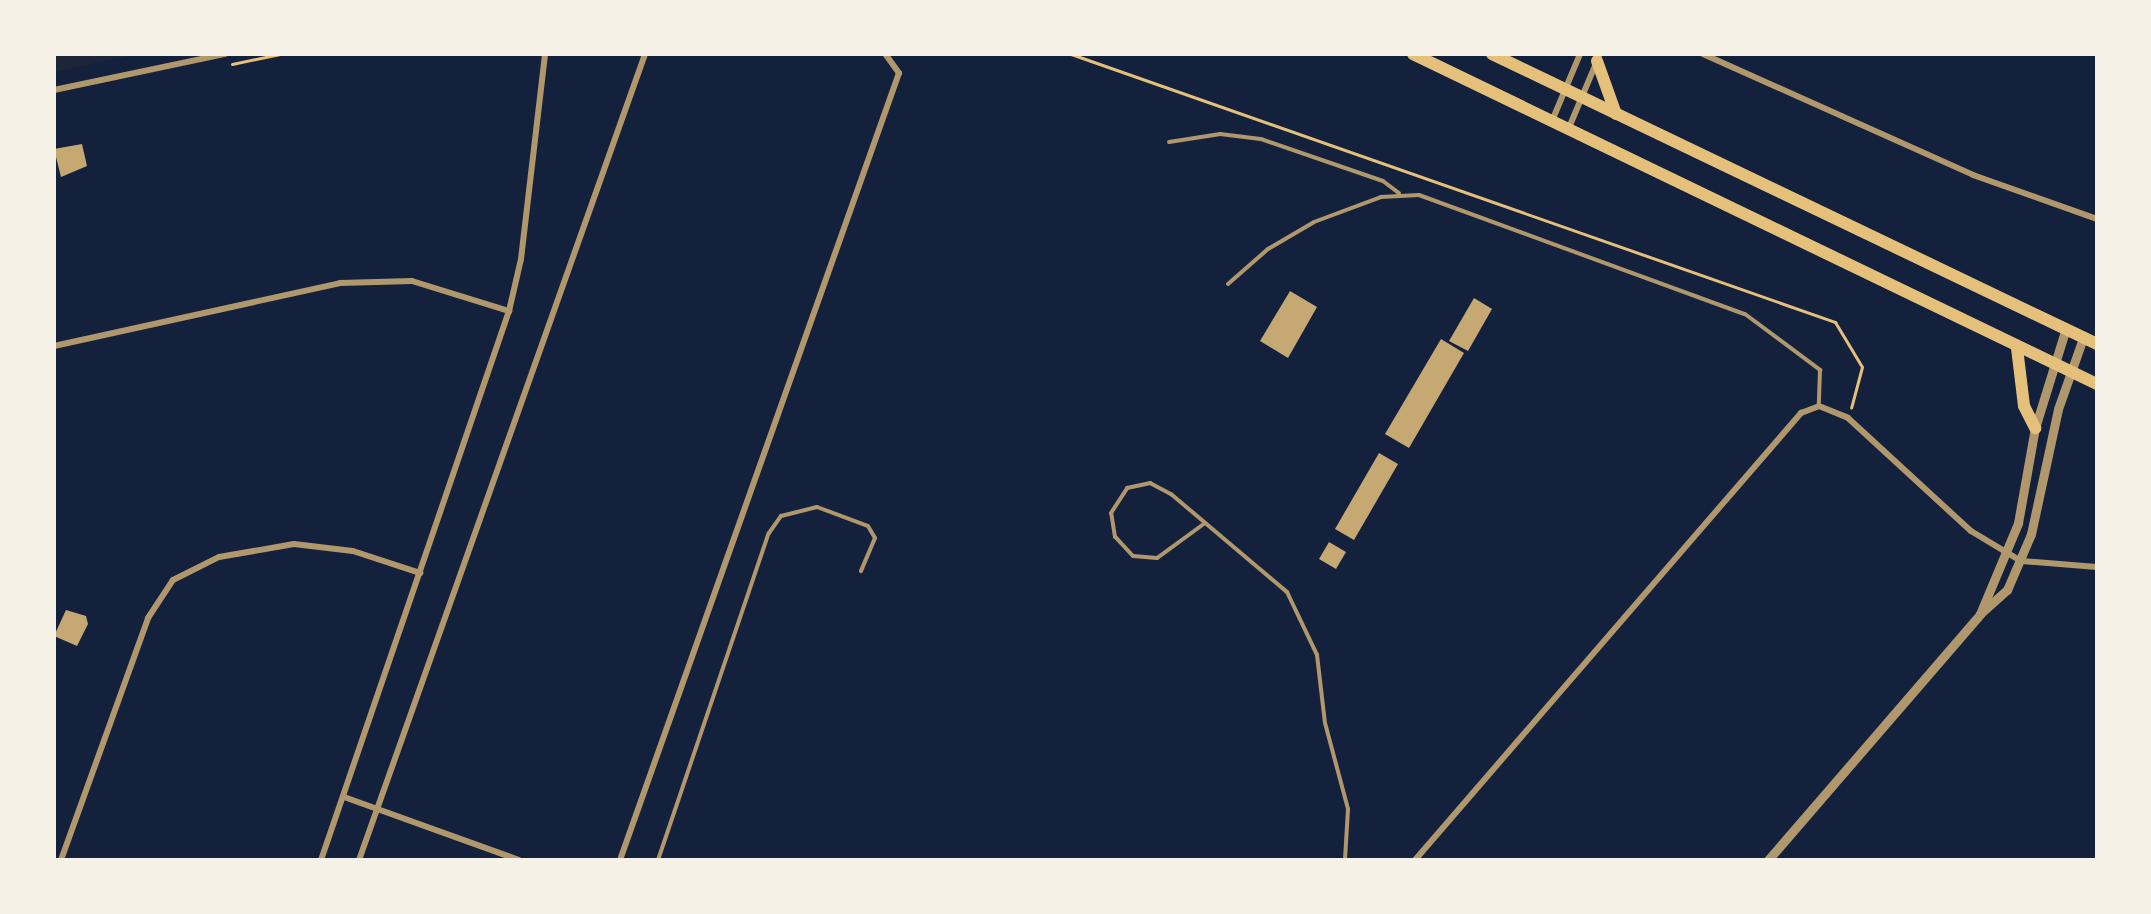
<!DOCTYPE html>
<html>
<head>
<meta charset="utf-8">
<style>
	body { margin:0 }
	#map { position:relative; width:2151px; height:914px; overflow:hidden; background:#14213d; font-family:"Noto Sans",sans-serif }
	div>[style] { position:absolute }
	.green>* { inset:0; background:#1d2539 }
	.building>* { inset:0; background:#c6a872 }
	.path>* { height:3px; margin:-1.5px; padding:0 1.5px; transform-origin:1.5px; border-radius:1.5px; background:#e5c07b }
	.service>* { height:4px; margin:-2px; padding:0 2px; transform-origin:2px; border-radius:2px; background:#b1986c }
	.minor>* { height:6px; margin:-3px; padding:0 3px; transform-origin:3px; border-radius:3px; background:#b1986c }
	.tertiary>* { height:9px; margin:-4.5px; padding:0 4.5px; transform-origin:4.5px; border-radius:4.5px; background:#b1986c }
	.trunk>* { height:12px; margin:-6px; padding:0 6px; transform-origin:6px; border-radius:6px; background:#e5c07b }
	span { translate:-50% -50%; white-space:nowrap; text-align:center; line-height:1.15; -webkit-text-stroke:4.5px #f6f1e7; paint-order:stroke }
	.frame { position:absolute; inset:0; border:56px solid #f6f1e7; pointer-events:none }
</style>
</head>
<body>
<div id="map">
	<div class="green">
		<div style="clip-path:polygon(54px 54px,137px 54px,54px 72px)"></div>
	</div>
	<div class="building">
		<div style="clip-path:polygon(82px 144px,87px 166px,61px 177px,54px 149px)"></div>
		<div style="clip-path:polygon(1290px 291px,1317px 307px,1288px 358px,1260px 341px)"></div>
		<div style="clip-path:polygon(1474px 298px,1492px 309px,1468px 351px,1449px 341px)"></div>
		<div style="clip-path:polygon(1441px 339px,1464px 353px,1409px 448px,1385px 434px)"></div>
		<div style="clip-path:polygon(1379px 453px,1398px 464px,1354px 540px,1335px 529px)"></div>
		<div style="clip-path:polygon(1329px 542px,1346px 552px,1336px 569px,1319px 559px)"></div>
		<div style="clip-path:polygon(66px 610px,86px 616px,88px 624px,77px 646px,54px 636px)"></div>
	</div>
	<div class="path">
		<div style="left:1071px;top:54px;width:810px;rotate:19.33deg"></div>
		<div style="left:1835px;top:322px;width:52px;rotate:59deg"></div>
		<div style="left:1862px;top:367px;width:42px;rotate:105deg"></div>
		<div style="left:232px;top:64px;width:49px;rotate:-11.8deg"></div>
	</div>
	<div class="service">
		<div style="left:1169px;top:142px;width:52px;rotate:-8.9deg"></div>
		<div style="left:1220px;top:134px;width:41px;rotate:7deg"></div>
		<div style="left:1261px;top:139px;width:129px;rotate:19deg"></div>
		<div style="left:1383px;top:181px;width:20px;rotate:37deg"></div>
		<div style="left:1228px;top:284px;width:53px;rotate:-41.2deg"></div>
		<div style="left:1268px;top:249px;width:53px;rotate:-30.4deg"></div>
		<div style="left:1314px;top:222px;width:72px;rotate:-20.5deg"></div>
		<div style="left:1381px;top:197px;width:38px;rotate:-3deg"></div>
		<div style="left:1419px;top:195px;width:347px;rotate:20.1deg"></div>
		<div style="left:1745px;top:314px;width:94px;rotate:36.7deg"></div>
		<div style="left:1820px;top:370px;width:36px;rotate:92deg"></div>
		<div style="left:1205px;top:523px;width:59px;rotate:143.9deg"></div>
		<div style="left:1157px;top:558px;width:24px;rotate:-175deg"></div>
		<div style="left:1133px;top:556px;width:26px;rotate:-133deg"></div>
		<div style="left:1115px;top:537px;width:24px;rotate:-99deg"></div>
		<div style="left:1111px;top:513px;width:30px;rotate:-57deg"></div>
		<div style="left:1127px;top:488px;width:24px;rotate:-12deg"></div>
		<div style="left:1150px;top:483px;width:24px;rotate:28deg"></div>
		<div style="left:1171px;top:494px;width:152px;rotate:40.2deg"></div>
		<div style="left:1287px;top:592px;width:70px;rotate:64.5deg"></div>
		<div style="left:1317px;top:655px;width:68px;rotate:83.3deg"></div>
		<div style="left:1325px;top:723px;width:89px;rotate:75deg"></div>
		<div style="left:1348px;top:809px;width:51px;rotate:93.4deg"></div>
		<div style="left:658px;top:860px;width:345px;rotate:-71.3deg"></div>
		<div style="left:769px;top:533px;width:21px;rotate:-55deg"></div>
		<div style="left:781px;top:516px;width:37px;rotate:-14deg"></div>
		<div style="left:817px;top:507px;width:54px;rotate:20.4deg"></div>
		<div style="left:868px;top:526px;width:14px;rotate:60deg"></div>
		<div style="left:875px;top:538px;width:36px;rotate:113deg"></div>
	</div>
	<div class="minor">
		<div style="left:1703px;top:54px;width:296px;rotate:24.1deg"></div>
		<div style="left:1973px;top:175px;width:132px;rotate:19.5deg"></div>
		<div style="left:54px;top:90px;width:175px;rotate:-11.9deg"></div>
		<div style="left:1552px;top:121px;width:73px;rotate:-67.3deg"></div>
		<div style="left:1568px;top:130px;width:82px;rotate:-67.2deg"></div>
		<div style="left:54px;top:346px;width:293px;rotate:-12.4deg"></div>
		<div style="left:340px;top:283px;width:72px;rotate:-1.6deg"></div>
		<div style="left:412px;top:281px;width:102px;rotate:17.2deg"></div>
		<div style="left:344px;top:797px;width:186px;rotate:19.8deg"></div>
		<div style="left:61px;top:860px;width:257px;rotate:-70.2deg"></div>
		<div style="left:148px;top:618px;width:45px;rotate:-56.7deg"></div>
		<div style="left:173px;top:580px;width:51px;rotate:-26.6deg"></div>
		<div style="left:219px;top:557px;width:76px;rotate:-9.8deg"></div>
		<div style="left:294px;top:544px;width:59px;rotate:6.8deg"></div>
		<div style="left:353px;top:551px;width:71px;rotate:18.2deg"></div>
		<div style="left:321px;top:860px;width:580px;rotate:-71.1deg"></div>
		<div style="left:509px;top:311px;width:53px;rotate:-77deg"></div>
		<div style="left:521px;top:259px;width:206px;rotate:-83.3deg"></div>
		<div style="left:359px;top:860px;width:855px;rotate:-70.46deg"></div>
		<div style="left:620px;top:860px;width:835px;rotate:-70.48deg"></div>
		<div style="left:899px;top:73px;width:24px;rotate:-126deg"></div>
		<div style="left:1415px;top:860px;width:591px;rotate:-49.19deg"></div>
		<div style="left:1801px;top:413px;width:19px;rotate:-21deg"></div>
		<div style="left:1819px;top:406px;width:31px;rotate:22deg"></div>
		<div style="left:1848px;top:418px;width:167px;rotate:42.6deg"></div>
		<div style="left:1971px;top:531px;width:58px;rotate:31deg"></div>
		<div style="left:2021px;top:561px;width:76px;rotate:4.5deg"></div>
	</div>
	<div class="tertiary">
		<div style="left:1980px;top:614px;width:99px;rotate:-67.3deg"></div>
		<div style="left:2018px;top:523px;width:97px;rotate:-79.9deg"></div>
		<div style="left:2035px;top:428px;width:102px;rotate:-72.8deg"></div>
		<div style="left:1768px;top:860px;width:325px;rotate:-49.2deg"></div>
		<div style="left:1980px;top:614px;width:36px;rotate:-42deg"></div>
		<div style="left:2007px;top:590px;width:61px;rotate:-66.8deg"></div>
		<div style="left:2031px;top:534px;width:128px;rotate:-77.8deg"></div>
		<div style="left:2058px;top:409px;width:75px;rotate:-70.6deg"></div>
	</div>
	<div class="trunk">
		<div style="left:1413px;top:54px;width:759px;rotate:25.76deg"></div>
		<div style="left:1492px;top:54px;width:671px;rotate:25.61deg"></div>
		<div style="left:1597px;top:61px;width:56px;rotate:70.3deg"></div>
		<div style="left:2017px;top:348px;width:58px;rotate:83.1deg"></div>
		<div style="left:2024px;top:406px;width:25px;rotate:63deg"></div>
	</div>
	<div class="frame"></div>
</div>
</body>
</html>
